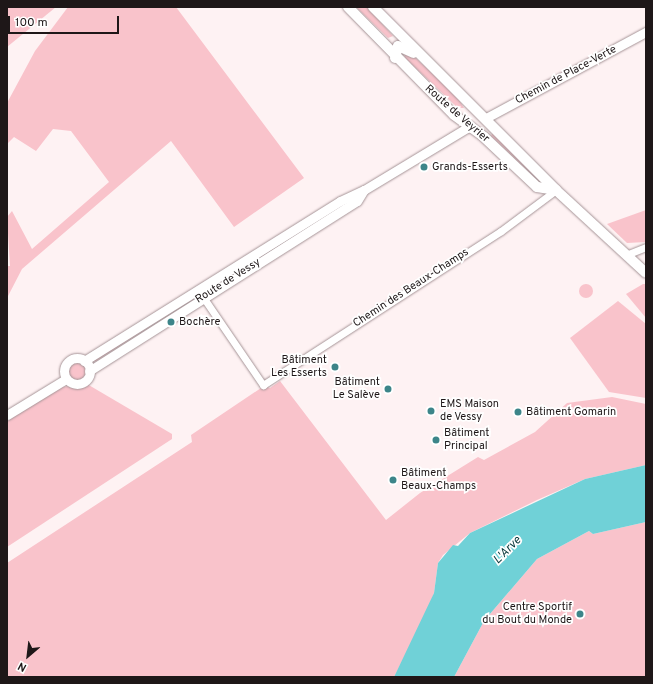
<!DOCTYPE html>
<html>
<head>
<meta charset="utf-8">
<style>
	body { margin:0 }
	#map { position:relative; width:653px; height:684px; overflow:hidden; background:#fef2f3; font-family:Overpass,sans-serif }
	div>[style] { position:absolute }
	.green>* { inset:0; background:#f9c3cb }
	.round { border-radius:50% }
	.water>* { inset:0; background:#70d1d7 }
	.roads { filter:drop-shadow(0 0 1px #a69497) drop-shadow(0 0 1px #a69497) }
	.minor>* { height:7px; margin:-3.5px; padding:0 3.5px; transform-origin:3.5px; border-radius:3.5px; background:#fff }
	.tertiary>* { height:9px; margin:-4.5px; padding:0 4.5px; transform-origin:4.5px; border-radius:4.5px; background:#fff }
	.tertiary>.ring { margin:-4.5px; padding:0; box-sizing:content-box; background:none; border:9px solid #fff; border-radius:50% }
	.secondary>* { height:10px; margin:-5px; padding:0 5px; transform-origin:5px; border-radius:5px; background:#fff }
	.dots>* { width:11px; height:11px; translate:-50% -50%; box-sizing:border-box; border:2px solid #fff; border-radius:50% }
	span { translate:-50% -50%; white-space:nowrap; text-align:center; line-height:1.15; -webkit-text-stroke:3.5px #fff; paint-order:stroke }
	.street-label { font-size:11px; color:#1e1718 }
	.poi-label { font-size:11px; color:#1e1718 }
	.left { translate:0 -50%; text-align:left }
	.right { translate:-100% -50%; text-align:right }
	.water-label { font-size:12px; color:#043538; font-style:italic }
	.frame { position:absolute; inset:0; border:8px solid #1e1718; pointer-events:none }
	.north { position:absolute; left:8px; top:636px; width:40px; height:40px; -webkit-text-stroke:3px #fff; paint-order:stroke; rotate:208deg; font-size:11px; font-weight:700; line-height:16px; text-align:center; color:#1e1718 }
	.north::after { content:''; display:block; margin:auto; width:14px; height:18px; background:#1e1718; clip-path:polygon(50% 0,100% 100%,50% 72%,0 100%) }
	.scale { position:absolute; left:8px; top:16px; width:111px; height:18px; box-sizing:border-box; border:2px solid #1e1718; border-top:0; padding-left:5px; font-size:12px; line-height:14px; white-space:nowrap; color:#1e1718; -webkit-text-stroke:3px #fff; paint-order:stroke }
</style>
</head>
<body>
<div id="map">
	<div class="green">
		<div style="clip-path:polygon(7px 7px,56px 7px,7px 47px)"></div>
		<div style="clip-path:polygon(68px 7px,176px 7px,304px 178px,234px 227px,171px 141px,22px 269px,7px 298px,7px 266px,10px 266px,7px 217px,12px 211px,32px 249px,109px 182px,71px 131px,53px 129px,36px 151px,14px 137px,7px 144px,7px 103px,35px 51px)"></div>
		<div style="clip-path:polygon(356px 7px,367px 7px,393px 36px,388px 38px)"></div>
		<div style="clip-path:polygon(404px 51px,410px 53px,456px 95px,464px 108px,458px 108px,405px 58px)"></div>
		<div style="clip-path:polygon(493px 132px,544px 180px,541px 183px,491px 136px)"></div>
		<div style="clip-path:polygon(646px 210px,646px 242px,627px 243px,607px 224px)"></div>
		<div class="round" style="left:579px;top:284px;width:14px;height:14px"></div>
		<div style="clip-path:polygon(643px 284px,646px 284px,646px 318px,626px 294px)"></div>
		<div style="clip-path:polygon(190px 300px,96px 361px,90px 361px,189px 300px)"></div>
		<div style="clip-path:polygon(618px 301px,646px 324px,646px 398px,609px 392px,570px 338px)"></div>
		<div class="round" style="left:68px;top:362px;width:18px;height:18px"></div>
		<div style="clip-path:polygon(280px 381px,386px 520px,420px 493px,478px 457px,484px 460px,535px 432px,567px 403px,612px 397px,646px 404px,646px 465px,585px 479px,537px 500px,470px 533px,443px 555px,438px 563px,434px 593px,428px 610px,394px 677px,7px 677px,7px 563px,192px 442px,191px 435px,264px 386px,270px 388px)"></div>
		<div style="clip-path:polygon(87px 384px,172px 434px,172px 439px,7px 547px,7px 421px,61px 387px)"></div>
		<div style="clip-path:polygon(646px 522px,646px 677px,454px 677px,484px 621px,537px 559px,589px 531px,593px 534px)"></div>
	</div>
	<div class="water">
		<div style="clip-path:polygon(646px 465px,646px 522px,593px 534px,589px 531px,537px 559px,484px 621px,454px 677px,394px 677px,434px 593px,438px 563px,453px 545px,458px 546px,470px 533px,585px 479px)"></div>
	</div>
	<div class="roads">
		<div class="minor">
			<div style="left:626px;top:255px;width:22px;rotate:-22deg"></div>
			<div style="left:203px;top:297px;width:107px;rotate:55.7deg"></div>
			<div style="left:263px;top:385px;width:283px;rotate:-32.9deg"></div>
			<div style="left:501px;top:231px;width:69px;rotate:-36.7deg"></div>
		</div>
		<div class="tertiary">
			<div style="left:486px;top:118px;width:182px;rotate:-28.3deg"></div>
			<div class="ring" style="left:64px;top:358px;width:17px;height:17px"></div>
			<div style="left:84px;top:361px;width:302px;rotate:-32deg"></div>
			<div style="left:340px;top:201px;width:26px;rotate:-25deg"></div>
			<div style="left:364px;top:190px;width:124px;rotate:-31.1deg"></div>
			<div style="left:89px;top:371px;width:317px;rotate:-32.4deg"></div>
			<div style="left:357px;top:201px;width:13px;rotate:-58deg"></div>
			<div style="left:7px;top:415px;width:69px;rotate:-31.4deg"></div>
		</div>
		<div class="secondary">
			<div style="left:348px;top:7px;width:151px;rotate:45.5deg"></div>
			<div style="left:454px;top:115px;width:37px;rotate:36deg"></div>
			<div style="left:484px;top:137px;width:73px;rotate:43.3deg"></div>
			<div style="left:537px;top:187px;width:19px;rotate:9deg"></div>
			<div style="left:373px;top:7px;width:259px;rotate:45deg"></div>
			<div style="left:556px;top:190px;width:122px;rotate:42.7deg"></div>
			<div style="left:395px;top:58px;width:12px;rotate:-76deg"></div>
			<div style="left:398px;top:46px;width:17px;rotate:24deg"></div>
		</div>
	</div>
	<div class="dots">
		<div style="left:424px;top:167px;background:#3d8589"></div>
		<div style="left:171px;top:322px;background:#3d8589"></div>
		<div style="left:335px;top:367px;background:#3d8589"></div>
		<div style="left:388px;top:389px;background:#3d8589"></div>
		<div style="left:431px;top:411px;background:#3d8589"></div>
		<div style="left:518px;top:412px;background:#3d8589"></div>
		<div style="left:436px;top:440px;background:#3d8589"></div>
		<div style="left:393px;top:480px;background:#3d8589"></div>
		<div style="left:580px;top:614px;background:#3d8589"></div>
	</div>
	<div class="street-label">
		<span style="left:566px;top:75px;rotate:-28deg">Chemin de Place-Verte</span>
		<span style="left:457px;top:114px;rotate:41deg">Route de Veyrier</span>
		<span style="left:228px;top:281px;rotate:-32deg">Route de Vessy</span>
		<span style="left:411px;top:288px;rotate:-33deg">Chemin des Beaux-Champs</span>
	</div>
	<div class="poi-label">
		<span class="left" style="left:432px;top:167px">Grands-Esserts</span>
		<span class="left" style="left:179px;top:322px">Bochère</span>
		<span class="right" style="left:327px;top:367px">Bâtiment<br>Les Esserts</span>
		<span class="right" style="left:380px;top:389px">Bâtiment<br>Le Salève</span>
		<span class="left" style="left:440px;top:411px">EMS Maison<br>de Vessy</span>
		<span class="left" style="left:526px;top:412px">Bâtiment Gomarin</span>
		<span class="left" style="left:444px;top:440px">Bâtiment<br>Principal</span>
		<span class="left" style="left:401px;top:480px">Bâtiment<br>Beaux-Champs</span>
		<span class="right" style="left:572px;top:614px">Centre Sportif<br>du Bout du Monde</span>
	</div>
	<div class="water-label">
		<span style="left:508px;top:551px;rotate:-45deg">L'Arve</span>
	</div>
	<div class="frame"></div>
	<div class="north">N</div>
	<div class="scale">100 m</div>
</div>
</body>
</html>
